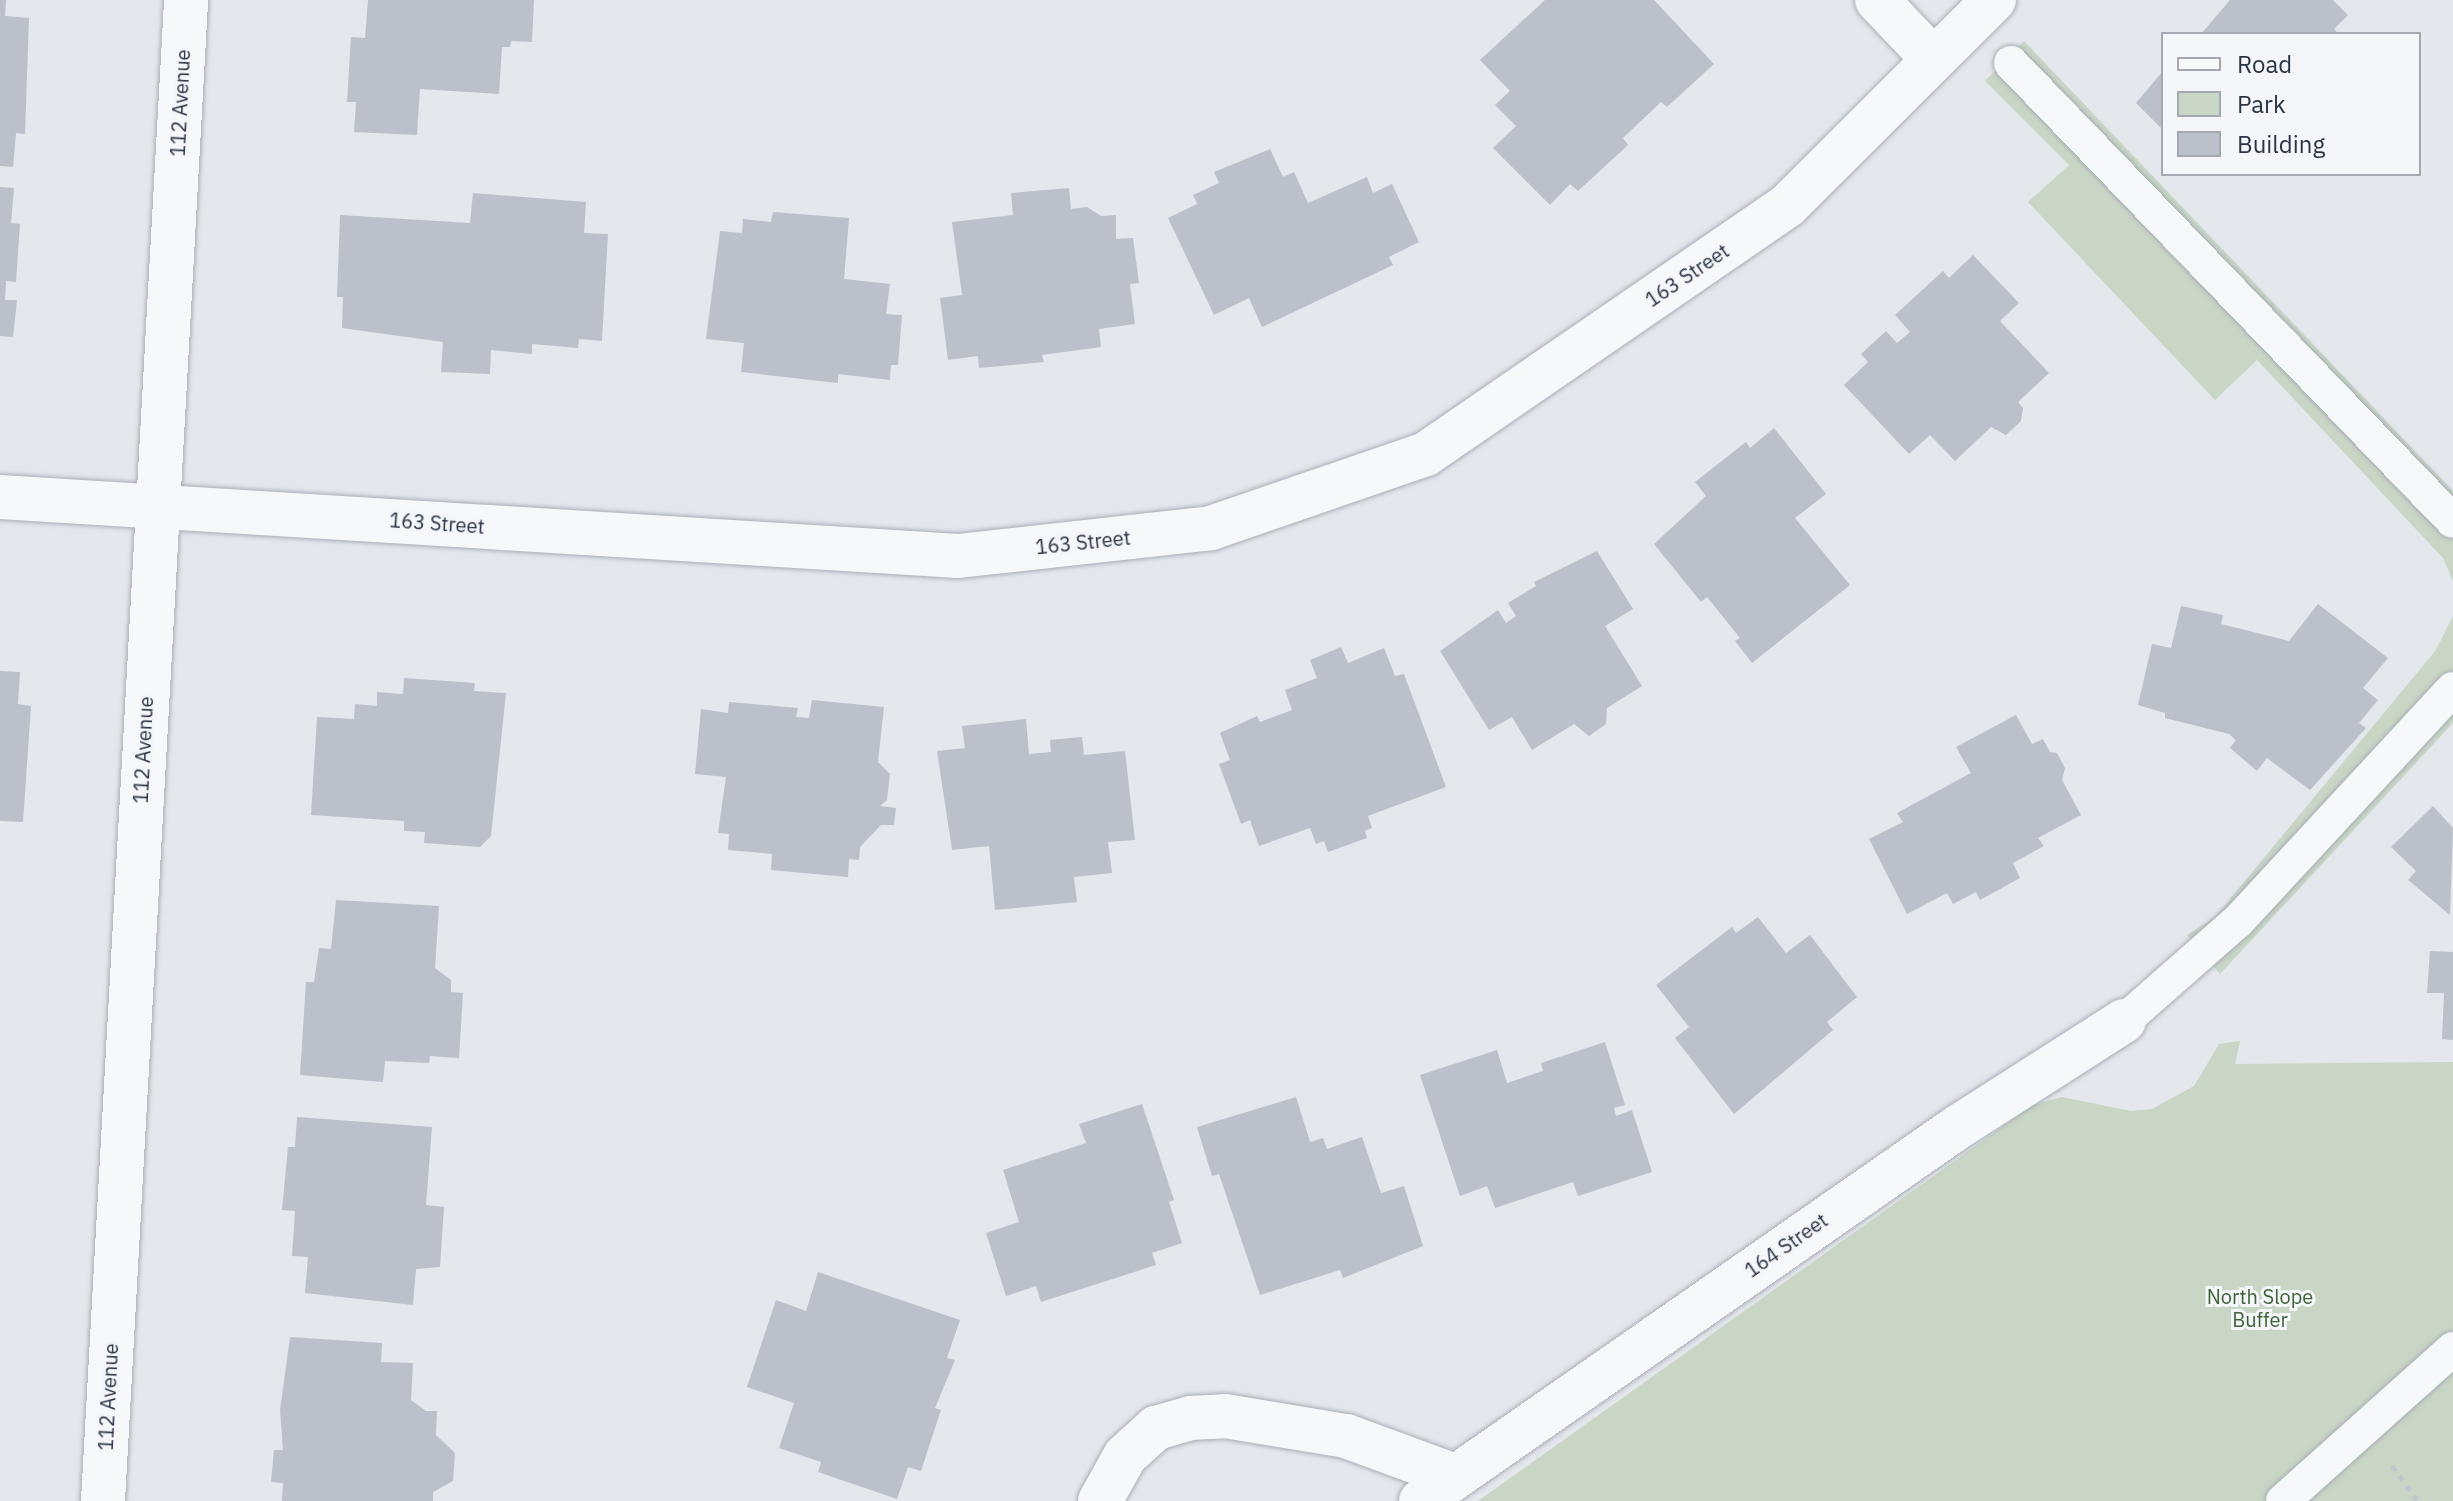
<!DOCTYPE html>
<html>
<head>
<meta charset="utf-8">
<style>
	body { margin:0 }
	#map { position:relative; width:2453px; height:1501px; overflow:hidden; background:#e4e7ec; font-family:"IBM Plex Sans",sans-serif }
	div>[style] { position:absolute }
	.green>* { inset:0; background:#c9d6c5 }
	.building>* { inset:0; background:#bbc0ca }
	.path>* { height:5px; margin-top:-2.5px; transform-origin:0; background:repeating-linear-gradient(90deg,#c2c5cb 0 6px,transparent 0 12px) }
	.roads { filter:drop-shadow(0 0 2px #a9aeb7) drop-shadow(0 0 2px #a9aeb7) }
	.service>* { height:34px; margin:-17px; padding:0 17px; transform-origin:17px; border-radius:17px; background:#f7f8fa }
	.minor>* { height:44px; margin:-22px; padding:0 22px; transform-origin:22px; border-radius:22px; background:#f7f8fa }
	.tertiary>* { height:44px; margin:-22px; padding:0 22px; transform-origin:22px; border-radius:22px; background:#f7f8fa }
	span { translate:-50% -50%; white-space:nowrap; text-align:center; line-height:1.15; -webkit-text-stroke:6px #f4f6f9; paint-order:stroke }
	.street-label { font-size:20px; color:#2b3445 }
	.park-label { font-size:20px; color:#3f6138 }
	.legend { position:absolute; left:2161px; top:32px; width:260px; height:144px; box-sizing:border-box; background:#f4f6f9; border:2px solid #a4a8b1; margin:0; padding:10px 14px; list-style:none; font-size:24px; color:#2b3445 }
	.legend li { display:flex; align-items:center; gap:16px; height:40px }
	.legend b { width:40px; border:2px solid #a4a8b1 }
</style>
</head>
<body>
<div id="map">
	<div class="green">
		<div style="clip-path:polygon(2024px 41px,2453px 491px,2453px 581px,2443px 558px,2257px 360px,2215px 400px,2028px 202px,2069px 165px,1985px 81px)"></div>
		<div style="clip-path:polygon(2453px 616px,2453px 723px,2220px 974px,2187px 935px,2215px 917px,2436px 650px)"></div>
		<div style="clip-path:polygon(2240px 1041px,2235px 1064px,2453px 1062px,2453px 1501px,1478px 1501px,2033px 1105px,2062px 1097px,2131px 1111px,2152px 1109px,2194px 1086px,2219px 1044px)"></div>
	</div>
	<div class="building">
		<div style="clip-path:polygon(0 0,6px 0,5px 16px,29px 18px,25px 134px,16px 133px,13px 167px,0 166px)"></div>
		<div style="clip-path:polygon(368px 0,534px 0,532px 42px,511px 41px,510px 47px,502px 47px,499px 94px,420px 89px,417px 135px,354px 132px,356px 102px,347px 102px,351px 37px,365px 38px)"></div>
		<div style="clip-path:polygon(1545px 0,1654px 0,1714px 64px,1667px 107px,1661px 102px,1623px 138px,1628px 145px,1578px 191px,1570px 184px,1550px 205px,1493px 148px,1516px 126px,1495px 105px,1510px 91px,1480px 60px)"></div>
		<div style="clip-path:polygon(2230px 0,2333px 0,2348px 15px,2334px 29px,2339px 34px,2201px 34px)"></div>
		<div style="clip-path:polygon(2163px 71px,2163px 130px,2136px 103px)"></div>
		<div style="clip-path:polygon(1270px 149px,1283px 177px,1294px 172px,1308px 203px,1367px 177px,1373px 193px,1392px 184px,1419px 242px,1389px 257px,1393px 265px,1262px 327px,1249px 298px,1214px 315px,1168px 218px,1197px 204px,1193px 195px,1219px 183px,1214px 172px)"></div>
		<div style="clip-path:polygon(0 187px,14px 188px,11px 223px,20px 224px,16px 282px,6px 281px,5px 300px,17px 300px,13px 337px,0 336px)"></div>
		<div style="clip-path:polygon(1069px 188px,1071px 209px,1087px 207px,1101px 216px,1116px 215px,1116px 239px,1133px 238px,1139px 283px,1130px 284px,1135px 324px,1099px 329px,1101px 347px,1042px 355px,1044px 362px,979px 368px,978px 356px,948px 360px,940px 298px,962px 295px,952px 222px,1013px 215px,1011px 193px)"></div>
		<div style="clip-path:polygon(473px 193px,586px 202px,584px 233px,608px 234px,602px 341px,579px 339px,578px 348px,532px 344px,532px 354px,491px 350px,490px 374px,441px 372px,443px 342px,342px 328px,343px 297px,337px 297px,340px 215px,470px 223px)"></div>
		<div style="clip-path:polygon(773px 212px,849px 218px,844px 279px,890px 284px,886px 314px,902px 315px,898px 365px,891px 365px,890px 380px,838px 374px,838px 383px,741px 372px,744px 343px,706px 339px,720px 231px,742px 233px,743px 219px,771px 222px)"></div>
		<div style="clip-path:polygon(1973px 255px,2019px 303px,2000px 321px,2049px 373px,2018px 402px,2023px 408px,2021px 421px,2006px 435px,1991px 427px,1955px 461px,1930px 435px,1909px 454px,1844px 385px,1868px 362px,1861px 354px,1886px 331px,1897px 343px,1910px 332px,1895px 315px,1943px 271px,1949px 278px)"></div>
		<div style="clip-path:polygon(1774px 428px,1826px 494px,1795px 518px,1850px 585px,1752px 663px,1735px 641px,1740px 638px,1707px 597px,1701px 602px,1654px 544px,1706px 496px,1695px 482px,1746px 442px,1750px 448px)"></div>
		<div style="clip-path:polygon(1597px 551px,1633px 609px,1605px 626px,1642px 686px,1607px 708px,1606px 724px,1589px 736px,1574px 724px,1532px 750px,1512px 717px,1489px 730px,1440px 651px,1498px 610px,1506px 623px,1516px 616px,1508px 603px,1536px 586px,1534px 582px)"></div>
		<div style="clip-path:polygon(2318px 604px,2388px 658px,2363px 688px,2378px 700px,2359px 723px,2366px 728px,2310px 790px,2267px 758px,2257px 771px,2230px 748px,2236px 740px,2229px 734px,2165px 718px,2165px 713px,2138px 705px,2152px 644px,2171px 648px,2181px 606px,2223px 615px,2221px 624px,2289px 641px)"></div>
		<div style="clip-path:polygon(1341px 647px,1348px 663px,1384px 648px,1395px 676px,1404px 674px,1446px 787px,1368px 816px,1372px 828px,1365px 831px,1367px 838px,1328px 852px,1324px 841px,1316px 844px,1310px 828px,1259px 846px,1250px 820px,1241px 824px,1219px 764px,1230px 760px,1220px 733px,1257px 716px,1260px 722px,1292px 710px,1285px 690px,1317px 678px,1310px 660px)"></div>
		<div style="clip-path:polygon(0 671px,20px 672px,18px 704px,31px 706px,23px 822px,0 821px)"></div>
		<div style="clip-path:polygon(404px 678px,475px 683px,474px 691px,506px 693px,491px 836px,480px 847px,424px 843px,425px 832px,404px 831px,404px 821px,311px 815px,317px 717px,354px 719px,355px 704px,377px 706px,377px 692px,403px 694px)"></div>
		<div style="clip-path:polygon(812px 700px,884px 707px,878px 762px,890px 774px,887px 800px,880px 806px,896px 808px,894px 825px,881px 825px,860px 847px,859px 860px,849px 859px,848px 877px,771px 870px,772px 854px,728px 850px,729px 834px,718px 833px,726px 777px,695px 774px,701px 709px,728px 713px,729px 702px,798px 708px,796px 717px,809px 718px)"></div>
		<div style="clip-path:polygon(2016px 715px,2032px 744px,2043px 739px,2050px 752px,2057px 753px,2065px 768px,2062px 780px,2081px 815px,2038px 838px,2044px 846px,2013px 863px,2020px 878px,1980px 900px,1976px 892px,1953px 904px,1947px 893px,1907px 914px,1869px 839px,1903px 822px,1897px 813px,1971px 773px,1956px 747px)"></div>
		<div style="clip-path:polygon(1026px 719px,1029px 754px,1051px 752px,1050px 740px,1082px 737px,1084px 755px,1125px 751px,1135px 840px,1108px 842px,1112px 873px,1074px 877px,1077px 902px,995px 910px,989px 846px,952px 850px,937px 751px,965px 748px,962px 726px)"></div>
		<div style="clip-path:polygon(2433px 806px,2453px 828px,2450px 915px,2408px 880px,2416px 871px,2391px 847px)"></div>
		<div style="clip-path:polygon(336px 900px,439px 906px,435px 968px,451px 980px,451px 992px,463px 993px,459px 1058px,430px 1056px,429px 1063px,385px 1061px,383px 1082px,300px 1075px,306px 982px,314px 982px,319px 948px,331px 949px)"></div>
		<div style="clip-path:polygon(1758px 917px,1786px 953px,1810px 935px,1857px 997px,1827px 1022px,1833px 1030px,1734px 1114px,1675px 1038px,1689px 1027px,1656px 985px,1732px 927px,1736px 933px)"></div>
		<div style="clip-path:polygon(2430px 951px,2453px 952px,2453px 1040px,2442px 1039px,2444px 993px,2427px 993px)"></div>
		<div style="clip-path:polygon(1605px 1042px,1625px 1105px,1614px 1108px,1616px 1116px,1632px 1110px,1652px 1172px,1578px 1196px,1573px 1182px,1495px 1208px,1487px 1186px,1460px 1196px,1420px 1075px,1497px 1050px,1507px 1083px,1543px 1071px,1541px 1063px)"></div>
		<div style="clip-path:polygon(1296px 1097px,1310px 1142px,1323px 1138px,1327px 1149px,1362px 1137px,1381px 1193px,1404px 1186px,1423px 1246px,1343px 1278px,1340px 1270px,1260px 1295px,1219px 1174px,1212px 1176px,1197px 1127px)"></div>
		<div style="clip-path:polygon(1142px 1104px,1174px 1200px,1169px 1202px,1182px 1243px,1152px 1253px,1156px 1265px,1041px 1302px,1036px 1286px,1006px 1296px,986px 1233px,1019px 1222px,1003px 1170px,1086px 1143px,1079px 1124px)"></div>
		<div style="clip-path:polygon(297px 1117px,432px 1127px,426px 1205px,444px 1207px,440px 1267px,416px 1269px,413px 1305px,305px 1293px,308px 1257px,292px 1256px,295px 1211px,282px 1210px,288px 1147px,295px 1147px)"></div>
		<div style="clip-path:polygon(818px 1272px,960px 1320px,947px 1358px,955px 1360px,935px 1408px,941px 1410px,921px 1471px,908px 1467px,897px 1499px,818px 1472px,821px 1462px,779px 1448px,794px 1403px,747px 1387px,776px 1300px,806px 1311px)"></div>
		<div style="clip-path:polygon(290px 1337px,382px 1343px,381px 1362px,413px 1363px,411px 1400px,426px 1411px,437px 1411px,436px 1435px,455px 1453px,453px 1481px,433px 1492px,433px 1501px,282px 1501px,283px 1483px,271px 1482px,274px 1450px,283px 1450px,280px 1410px)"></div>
	</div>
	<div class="path">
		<div style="left:2392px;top:1466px;width:44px;rotate:53.4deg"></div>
	</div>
	<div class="roads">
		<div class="service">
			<div style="left:2011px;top:63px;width:636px;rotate:46.02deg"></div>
			<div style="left:2124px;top:1021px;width:152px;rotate:-41.3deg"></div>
			<div style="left:2238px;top:921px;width:316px;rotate:-47.2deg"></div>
			<div style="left:2283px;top:1501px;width:228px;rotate:-41.8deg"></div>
		</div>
		<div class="minor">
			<div style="left:1877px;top:0;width:81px;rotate:46.5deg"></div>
			<div style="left:0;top:497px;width:960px;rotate:3.52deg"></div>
			<div style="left:958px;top:556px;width:255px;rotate:-6.3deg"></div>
			<div style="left:1211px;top:528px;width:227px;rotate:-19deg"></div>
			<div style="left:1426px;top:454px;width:439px;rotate:-34.5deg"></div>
			<div style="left:1788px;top:205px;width:291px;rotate:-44.9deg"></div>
			<div style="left:1100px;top:1501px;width:51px;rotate:-60.9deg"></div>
			<div style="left:1125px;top:1456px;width:42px;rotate:-42.1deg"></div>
			<div style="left:1156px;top:1428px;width:35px;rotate:-16deg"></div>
			<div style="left:1190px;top:1418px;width:35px;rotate:-3deg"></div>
			<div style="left:1225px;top:1416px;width:123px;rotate:9.4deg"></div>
			<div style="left:1346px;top:1436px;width:113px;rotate:20.2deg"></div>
			<div style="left:1421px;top:1501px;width:654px;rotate:-34.86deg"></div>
			<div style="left:1958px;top:1127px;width:197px;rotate:-32.6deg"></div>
		</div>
		<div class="tertiary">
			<div style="left:103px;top:1501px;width:1503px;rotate:-86.83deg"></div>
		</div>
	</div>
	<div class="street-label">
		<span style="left:180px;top:103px;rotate:-87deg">112 Avenue</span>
		<span style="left:1687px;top:275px;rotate:-34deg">163 Street</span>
		<span style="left:437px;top:523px;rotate:4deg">163 Street</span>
		<span style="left:1083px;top:542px;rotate:-6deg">163 Street</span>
		<span style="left:143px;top:750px;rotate:-87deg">112 Avenue</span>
		<span style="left:1786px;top:1245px;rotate:-35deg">164 Street</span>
		<span style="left:108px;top:1397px;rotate:-87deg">112 Avenue</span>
	</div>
	<div class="park-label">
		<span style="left:2260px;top:1308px">North Slope<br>Buffer</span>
	</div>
	<ul class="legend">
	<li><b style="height:10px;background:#f7f8fa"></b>Road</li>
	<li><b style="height:22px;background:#c9d6c5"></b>Park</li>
	<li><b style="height:22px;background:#bbc0ca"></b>Building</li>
	</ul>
</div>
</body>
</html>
